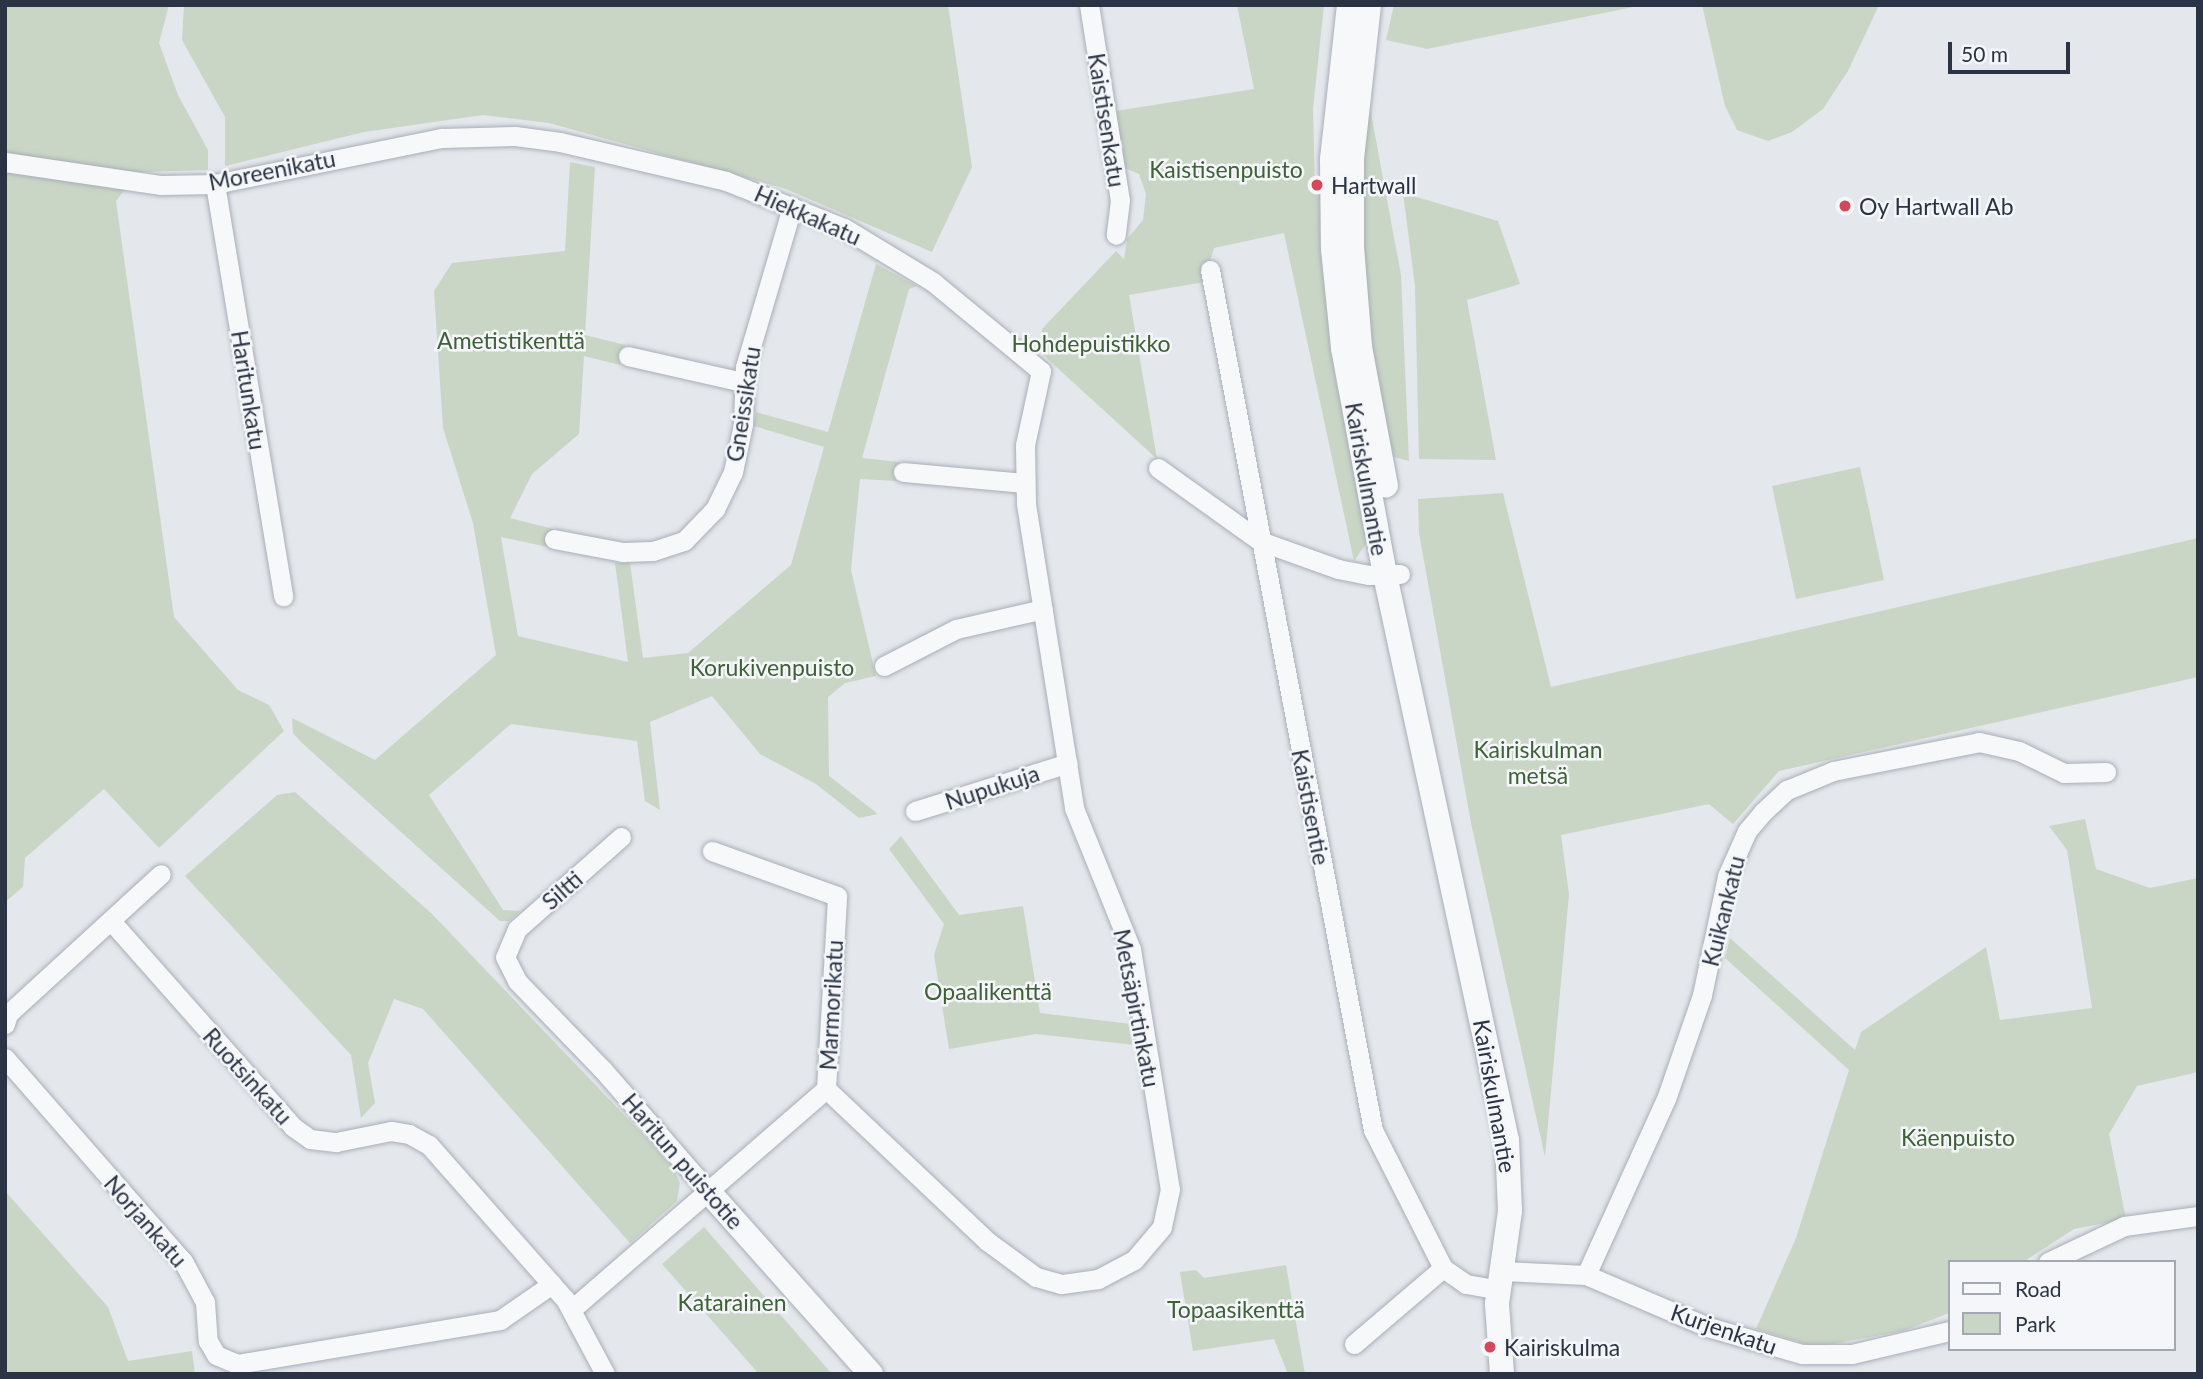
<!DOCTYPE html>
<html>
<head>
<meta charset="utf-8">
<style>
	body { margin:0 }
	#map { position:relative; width:2203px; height:1379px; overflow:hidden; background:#e4e7ec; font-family:Lato,sans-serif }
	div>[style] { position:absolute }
	.green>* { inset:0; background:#c9d6c5 }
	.roads { filter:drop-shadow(0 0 2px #a9aeb7) drop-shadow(0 0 2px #a9aeb7) }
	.minor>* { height:19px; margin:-9.5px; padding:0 9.5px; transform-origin:9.5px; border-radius:9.5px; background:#f7f8fa }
	.tertiary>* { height:24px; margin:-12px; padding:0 12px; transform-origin:12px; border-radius:12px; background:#f7f8fa }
	.dots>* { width:19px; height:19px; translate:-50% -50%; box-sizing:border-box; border:4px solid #f4f6f9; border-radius:50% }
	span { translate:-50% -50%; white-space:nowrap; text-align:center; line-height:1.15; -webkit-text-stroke:5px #f4f6f9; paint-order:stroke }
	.street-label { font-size:23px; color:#2b3445 }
	.park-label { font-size:23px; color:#3f6138 }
	.poi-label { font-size:23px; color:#2b3445 }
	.left { translate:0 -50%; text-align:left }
	.frame { position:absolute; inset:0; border:7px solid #2b3445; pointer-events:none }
	.legend { position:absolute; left:1948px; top:1260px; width:228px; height:91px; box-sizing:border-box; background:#f4f6f9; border:2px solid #a4a8b1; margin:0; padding:9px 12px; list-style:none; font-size:21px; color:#2b3445 }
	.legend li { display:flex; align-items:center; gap:14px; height:35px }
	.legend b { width:35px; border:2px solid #a4a8b1 }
	.scale { position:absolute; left:1948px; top:42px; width:122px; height:32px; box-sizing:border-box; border:4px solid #2b3445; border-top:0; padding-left:9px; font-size:21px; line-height:24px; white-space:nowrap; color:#2b3445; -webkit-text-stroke:5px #f4f6f9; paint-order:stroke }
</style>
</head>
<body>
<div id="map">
	<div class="green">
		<div style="clip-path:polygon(5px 5px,169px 5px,159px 43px,178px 95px,208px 150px,208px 170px,139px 172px,116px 201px,174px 617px,238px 690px,269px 705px,284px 731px,159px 848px,104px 789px,25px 858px,23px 887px,5px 902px)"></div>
		<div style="clip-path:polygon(184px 5px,948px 5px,972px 167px,932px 252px,786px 189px,549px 123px,483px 115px,364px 132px,225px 166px,225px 117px,182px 40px)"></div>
		<div style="clip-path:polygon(1237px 5px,1324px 5px,1313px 109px,1315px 191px,1322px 194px,1335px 375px,1368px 541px,1354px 561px,1284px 233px,1214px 248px,1204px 282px,1129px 295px,1157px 459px,1040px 352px,1042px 329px,1116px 251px,1124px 259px,1127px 239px,1143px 220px,1146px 194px,1139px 174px,1125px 168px,1116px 111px,1254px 89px)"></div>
		<div style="clip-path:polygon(1394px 5px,1643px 5px,1427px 49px,1386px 40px)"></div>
		<div style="clip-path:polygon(1702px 5px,1879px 5px,1848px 71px,1823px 109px,1792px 132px,1768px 141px,1737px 130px,1725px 106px)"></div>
		<div style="clip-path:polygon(1370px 108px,1401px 275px,1409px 461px,1394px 457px,1388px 447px,1373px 374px,1358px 233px,1362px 110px)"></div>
		<div style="clip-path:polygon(570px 162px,595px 167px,585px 335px,625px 345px,620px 365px,584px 356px,579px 434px,532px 474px,510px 518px,553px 529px,548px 547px,501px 537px,518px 636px,628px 662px,615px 563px,630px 563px,643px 658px,688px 653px,791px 565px,824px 447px,754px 426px,756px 412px,828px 432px,876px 264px,917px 286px,909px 289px,862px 458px,899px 462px,896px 481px,860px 479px,851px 570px,876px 676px,845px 683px,828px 697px,829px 776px,878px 814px,859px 818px,816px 784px,760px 754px,712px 696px,650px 722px,660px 810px,645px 801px,637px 741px,511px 724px,429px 795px,503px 910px,520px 911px,509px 921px,500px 921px,302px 743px,293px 733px,292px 718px,375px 760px,496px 655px,473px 523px,443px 428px,434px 291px,452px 263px,565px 251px)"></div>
		<div style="clip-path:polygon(1403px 193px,1498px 221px,1520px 284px,1467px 300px,1496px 460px,1419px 459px,1415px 286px)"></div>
		<div style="clip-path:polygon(1860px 467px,1884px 580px,1796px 599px,1772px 486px)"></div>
		<div style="clip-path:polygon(1503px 493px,1551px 687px,2198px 538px,2198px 677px,1779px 771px,1733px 824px,1709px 804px,1561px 835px,1569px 894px,1545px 1157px,1471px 823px,1419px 533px,1418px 499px)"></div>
		<div style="clip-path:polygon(295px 792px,432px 914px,672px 1165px,680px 1183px,677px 1201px,630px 1243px,423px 1009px,394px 999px,368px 1063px,375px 1103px,361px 1118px,351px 1055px,185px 876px,277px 795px)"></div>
		<div style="clip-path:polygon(2085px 819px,2096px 869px,2150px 888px,2198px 878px,2198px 1072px,2137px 1086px,2109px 1134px,2126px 1219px,2074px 1229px,2023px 1262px,1949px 1262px,1949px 1313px,1903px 1331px,1816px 1347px,1756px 1329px,1796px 1238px,1849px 1070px,1725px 958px,1730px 938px,1855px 1050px,1861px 1032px,1986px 947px,2000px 1020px,2092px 1008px,2067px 850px,2049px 826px)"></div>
		<div style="clip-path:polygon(901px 836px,959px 915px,1023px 906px,1040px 1013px,1131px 1024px,1135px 1045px,1036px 1034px,949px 1049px,934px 955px,944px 924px,889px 849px)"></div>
		<div style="clip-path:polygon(5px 1191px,108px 1307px,128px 1361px,192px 1351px,195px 1374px,5px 1374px)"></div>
		<div style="clip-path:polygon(704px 1227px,832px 1374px,759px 1374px,662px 1264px)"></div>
		<div style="clip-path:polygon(1286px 1265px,1305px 1374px,1288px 1374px,1274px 1339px,1193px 1351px,1180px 1272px,1196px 1270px,1204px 1278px)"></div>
	</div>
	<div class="roads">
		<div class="minor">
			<div style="left:1089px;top:5px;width:197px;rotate:81deg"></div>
			<div style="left:1120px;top:200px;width:35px;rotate:97deg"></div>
			<div style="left:5px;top:162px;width:158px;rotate:8.4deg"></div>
			<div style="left:161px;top:185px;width:54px;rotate:-1.1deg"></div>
			<div style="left:215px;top:184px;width:232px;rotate:-11.5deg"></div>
			<div style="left:442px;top:138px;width:73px;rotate:-1.6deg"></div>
			<div style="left:515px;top:136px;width:45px;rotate:7.6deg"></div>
			<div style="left:560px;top:142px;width:171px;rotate:13.2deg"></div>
			<div style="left:726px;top:181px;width:127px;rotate:21.7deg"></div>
			<div style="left:844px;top:228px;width:104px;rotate:31.2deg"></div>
			<div style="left:933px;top:282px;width:140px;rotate:39.5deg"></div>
			<div style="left:1041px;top:371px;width:76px;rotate:102.2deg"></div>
			<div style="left:1025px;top:445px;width:59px;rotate:89deg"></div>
			<div style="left:1026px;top:504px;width:308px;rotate:81deg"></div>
			<div style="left:1074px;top:808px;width:152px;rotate:68deg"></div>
			<div style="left:1131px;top:949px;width:243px;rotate:80.8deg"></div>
			<div style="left:1170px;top:1189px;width:39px;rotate:102deg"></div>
			<div style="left:1162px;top:1227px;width:43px;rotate:130.3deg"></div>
			<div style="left:1134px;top:1260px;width:41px;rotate:152.2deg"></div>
			<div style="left:1098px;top:1279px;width:37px;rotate:172deg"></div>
			<div style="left:1061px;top:1284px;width:26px;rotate:-164deg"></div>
			<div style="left:1036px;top:1277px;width:61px;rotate:-143.7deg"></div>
			<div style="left:987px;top:1241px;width:221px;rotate:-136.6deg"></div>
			<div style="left:215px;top:184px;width:418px;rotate:80.6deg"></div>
			<div style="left:1210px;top:270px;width:875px;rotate:79.27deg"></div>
			<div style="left:1373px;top:1130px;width:155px;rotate:63.1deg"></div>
			<div style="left:1443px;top:1268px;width:28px;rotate:35deg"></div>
			<div style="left:1466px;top:1284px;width:34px;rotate:10deg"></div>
			<div style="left:628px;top:356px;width:117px;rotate:12.8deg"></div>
			<div style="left:1158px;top:468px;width:125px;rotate:35.6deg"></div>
			<div style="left:1260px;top:541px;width:83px;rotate:19.7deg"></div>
			<div style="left:1338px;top:569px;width:32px;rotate:11deg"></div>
			<div style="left:1369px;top:575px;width:31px;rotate:-2deg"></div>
			<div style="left:903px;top:472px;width:121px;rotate:5.2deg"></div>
			<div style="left:554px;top:539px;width:70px;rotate:10.7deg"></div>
			<div style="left:623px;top:552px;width:30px;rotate:-2deg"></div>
			<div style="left:653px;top:551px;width:33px;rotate:-18deg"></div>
			<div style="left:684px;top:541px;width:45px;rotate:-45.9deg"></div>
			<div style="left:715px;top:509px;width:41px;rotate:-64.1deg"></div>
			<div style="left:733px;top:472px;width:49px;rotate:-78.2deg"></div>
			<div style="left:743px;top:424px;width:57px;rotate:-88deg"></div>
			<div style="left:745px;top:367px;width:167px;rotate:-73.6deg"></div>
			<div style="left:884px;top:666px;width:81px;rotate:-27.2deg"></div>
			<div style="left:956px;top:629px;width:89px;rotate:-12.9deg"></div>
			<div style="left:915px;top:811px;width:160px;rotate:-17.4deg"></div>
			<div style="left:621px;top:837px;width:139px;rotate:138.5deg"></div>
			<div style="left:517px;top:929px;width:30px;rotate:113deg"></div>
			<div style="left:505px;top:957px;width:27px;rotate:63deg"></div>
			<div style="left:517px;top:981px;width:124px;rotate:46deg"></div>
			<div style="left:603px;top:1070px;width:160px;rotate:49deg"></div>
			<div style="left:111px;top:921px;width:275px;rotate:48.5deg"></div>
			<div style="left:293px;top:1127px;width:21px;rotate:35deg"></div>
			<div style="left:310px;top:1139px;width:26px;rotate:7deg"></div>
			<div style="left:336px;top:1142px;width:56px;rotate:-11.3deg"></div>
			<div style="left:391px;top:1131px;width:18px;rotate:9deg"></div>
			<div style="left:409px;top:1134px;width:23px;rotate:29deg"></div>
			<div style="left:429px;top:1145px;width:205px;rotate:48.6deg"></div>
			<div style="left:565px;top:1299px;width:85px;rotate:61.9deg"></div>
			<div style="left:5px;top:1024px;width:10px;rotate:-73deg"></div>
			<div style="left:8px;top:1014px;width:207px;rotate:-42.5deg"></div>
			<div style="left:5px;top:1058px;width:270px;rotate:48.8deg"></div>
			<div style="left:183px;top:1261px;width:47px;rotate:61.8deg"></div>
			<div style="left:205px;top:1302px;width:39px;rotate:86deg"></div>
			<div style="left:208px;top:1341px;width:16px;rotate:60deg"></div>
			<div style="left:216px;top:1355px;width:23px;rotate:23deg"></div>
			<div style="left:237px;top:1364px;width:267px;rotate:-9.5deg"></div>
			<div style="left:500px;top:1320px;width:63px;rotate:-34.7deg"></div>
			<div style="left:2048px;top:1262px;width:84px;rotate:-25.3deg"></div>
			<div style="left:2124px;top:1226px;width:75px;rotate:-7.7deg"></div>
			<div style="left:1503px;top:1271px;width:83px;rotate:2.8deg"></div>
			<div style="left:1586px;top:1275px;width:133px;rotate:23.1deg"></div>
			<div style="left:1708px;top:1327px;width:98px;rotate:16deg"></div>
			<div style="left:1802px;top:1354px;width:50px"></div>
			<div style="left:1852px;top:1354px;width:100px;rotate:-13.3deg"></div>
			<div style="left:1586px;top:1275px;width:193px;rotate:-65.6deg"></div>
			<div style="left:1666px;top:1099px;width:110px;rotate:-70.9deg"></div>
			<div style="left:1702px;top:995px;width:122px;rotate:-78.1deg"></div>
			<div style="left:1727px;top:876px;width:49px;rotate:-66deg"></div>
			<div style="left:1747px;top:831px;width:25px;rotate:-50deg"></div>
			<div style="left:1763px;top:812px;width:33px;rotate:-43deg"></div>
			<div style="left:1787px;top:790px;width:50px;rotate:-22.4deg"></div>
			<div style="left:1833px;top:771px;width:149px;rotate:-11.2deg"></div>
			<div style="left:1979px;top:742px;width:41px;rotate:12.7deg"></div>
			<div style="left:2019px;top:751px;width:50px;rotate:26.1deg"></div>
			<div style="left:2064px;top:773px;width:42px;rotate:-1.4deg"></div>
			<div style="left:572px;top:1309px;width:336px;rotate:-40.9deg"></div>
			<div style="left:826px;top:1089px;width:193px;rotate:-86.7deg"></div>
			<div style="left:837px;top:896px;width:133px;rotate:-160.2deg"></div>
			<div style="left:1354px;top:1344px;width:117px;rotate:-40.5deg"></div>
		</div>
		<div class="tertiary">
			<div style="left:1349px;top:5px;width:156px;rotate:96.3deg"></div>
			<div style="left:1332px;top:160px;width:89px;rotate:89.4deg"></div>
			<div style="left:1333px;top:249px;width:100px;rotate:84.2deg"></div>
			<div style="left:1343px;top:348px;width:231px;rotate:79.5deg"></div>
			<div style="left:1385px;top:575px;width:578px;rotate:77.82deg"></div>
			<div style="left:1507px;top:1140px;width:71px;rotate:87.6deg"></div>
			<div style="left:1510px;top:1211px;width:94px;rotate:98deg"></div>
			<div style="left:1497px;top:1304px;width:70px;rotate:85.9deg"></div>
			<div style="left:1369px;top:5px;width:155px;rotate:96.3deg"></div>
			<div style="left:1352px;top:159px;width:88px;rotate:90deg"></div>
			<div style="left:1352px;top:247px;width:100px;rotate:85.4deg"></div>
			<div style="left:1360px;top:347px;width:141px;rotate:79.4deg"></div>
			<div style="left:708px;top:1191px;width:245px;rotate:48.3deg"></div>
		</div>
	</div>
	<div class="dots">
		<div style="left:1317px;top:185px;background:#d1495b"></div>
		<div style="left:1845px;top:206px;background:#d1495b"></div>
		<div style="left:1490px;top:1347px;background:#d1495b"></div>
	</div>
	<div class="street-label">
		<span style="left:1107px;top:120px;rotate:81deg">Kaistisenkatu</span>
		<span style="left:272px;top:170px;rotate:-11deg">Moreenikatu</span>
		<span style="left:808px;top:215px;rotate:24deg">Hiekkakatu</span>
		<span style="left:249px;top:390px;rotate:81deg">Haritunkatu</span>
		<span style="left:743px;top:404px;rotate:-81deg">Gneissikatu</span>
		<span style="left:1367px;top:479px;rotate:80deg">Kairiskulmantie</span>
		<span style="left:992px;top:787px;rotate:-18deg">Nupukuja</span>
		<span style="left:1311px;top:807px;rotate:79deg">Kaistisentie</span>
		<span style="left:562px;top:890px;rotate:-41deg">Siltti</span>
		<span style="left:1723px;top:911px;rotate:-76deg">Kuikankatu</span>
		<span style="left:831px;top:1005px;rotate:-87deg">Marmorikatu</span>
		<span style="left:1137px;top:1008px;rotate:79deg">Metsäpirtinkatu</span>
		<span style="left:248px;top:1076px;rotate:48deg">Ruotsinkatu</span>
		<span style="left:1495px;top:1096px;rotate:80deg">Kairiskulmantie</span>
		<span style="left:683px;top:1161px;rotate:49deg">Haritun puistotie</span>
		<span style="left:146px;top:1221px;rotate:49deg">Norjankatu</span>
		<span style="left:1724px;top:1329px;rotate:19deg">Kurjenkatu</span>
	</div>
	<div class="park-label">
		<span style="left:1226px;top:169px">Kaistisenpuisto</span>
		<span style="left:511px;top:340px">Ametistikenttä</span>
		<span style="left:1091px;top:343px">Hohdepuistikko</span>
		<span style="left:772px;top:667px">Korukivenpuisto</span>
		<span style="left:1538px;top:762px">Kairiskulman<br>metsä</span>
		<span style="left:988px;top:991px">Opaalikenttä</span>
		<span style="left:1958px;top:1137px">Käenpuisto</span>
		<span style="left:732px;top:1302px">Katarainen</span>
		<span style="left:1236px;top:1309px">Topaasikenttä</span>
	</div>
	<div class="poi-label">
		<span class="left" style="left:1331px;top:185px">Hartwall</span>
		<span class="left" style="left:1859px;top:206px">Oy Hartwall Ab</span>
		<span class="left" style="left:1504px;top:1347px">Kairiskulma</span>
	</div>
	<div class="frame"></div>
	<ul class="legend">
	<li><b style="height:9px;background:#f7f8fa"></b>Road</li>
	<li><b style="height:19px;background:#c9d6c5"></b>Park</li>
	</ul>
	<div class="scale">50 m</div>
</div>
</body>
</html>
